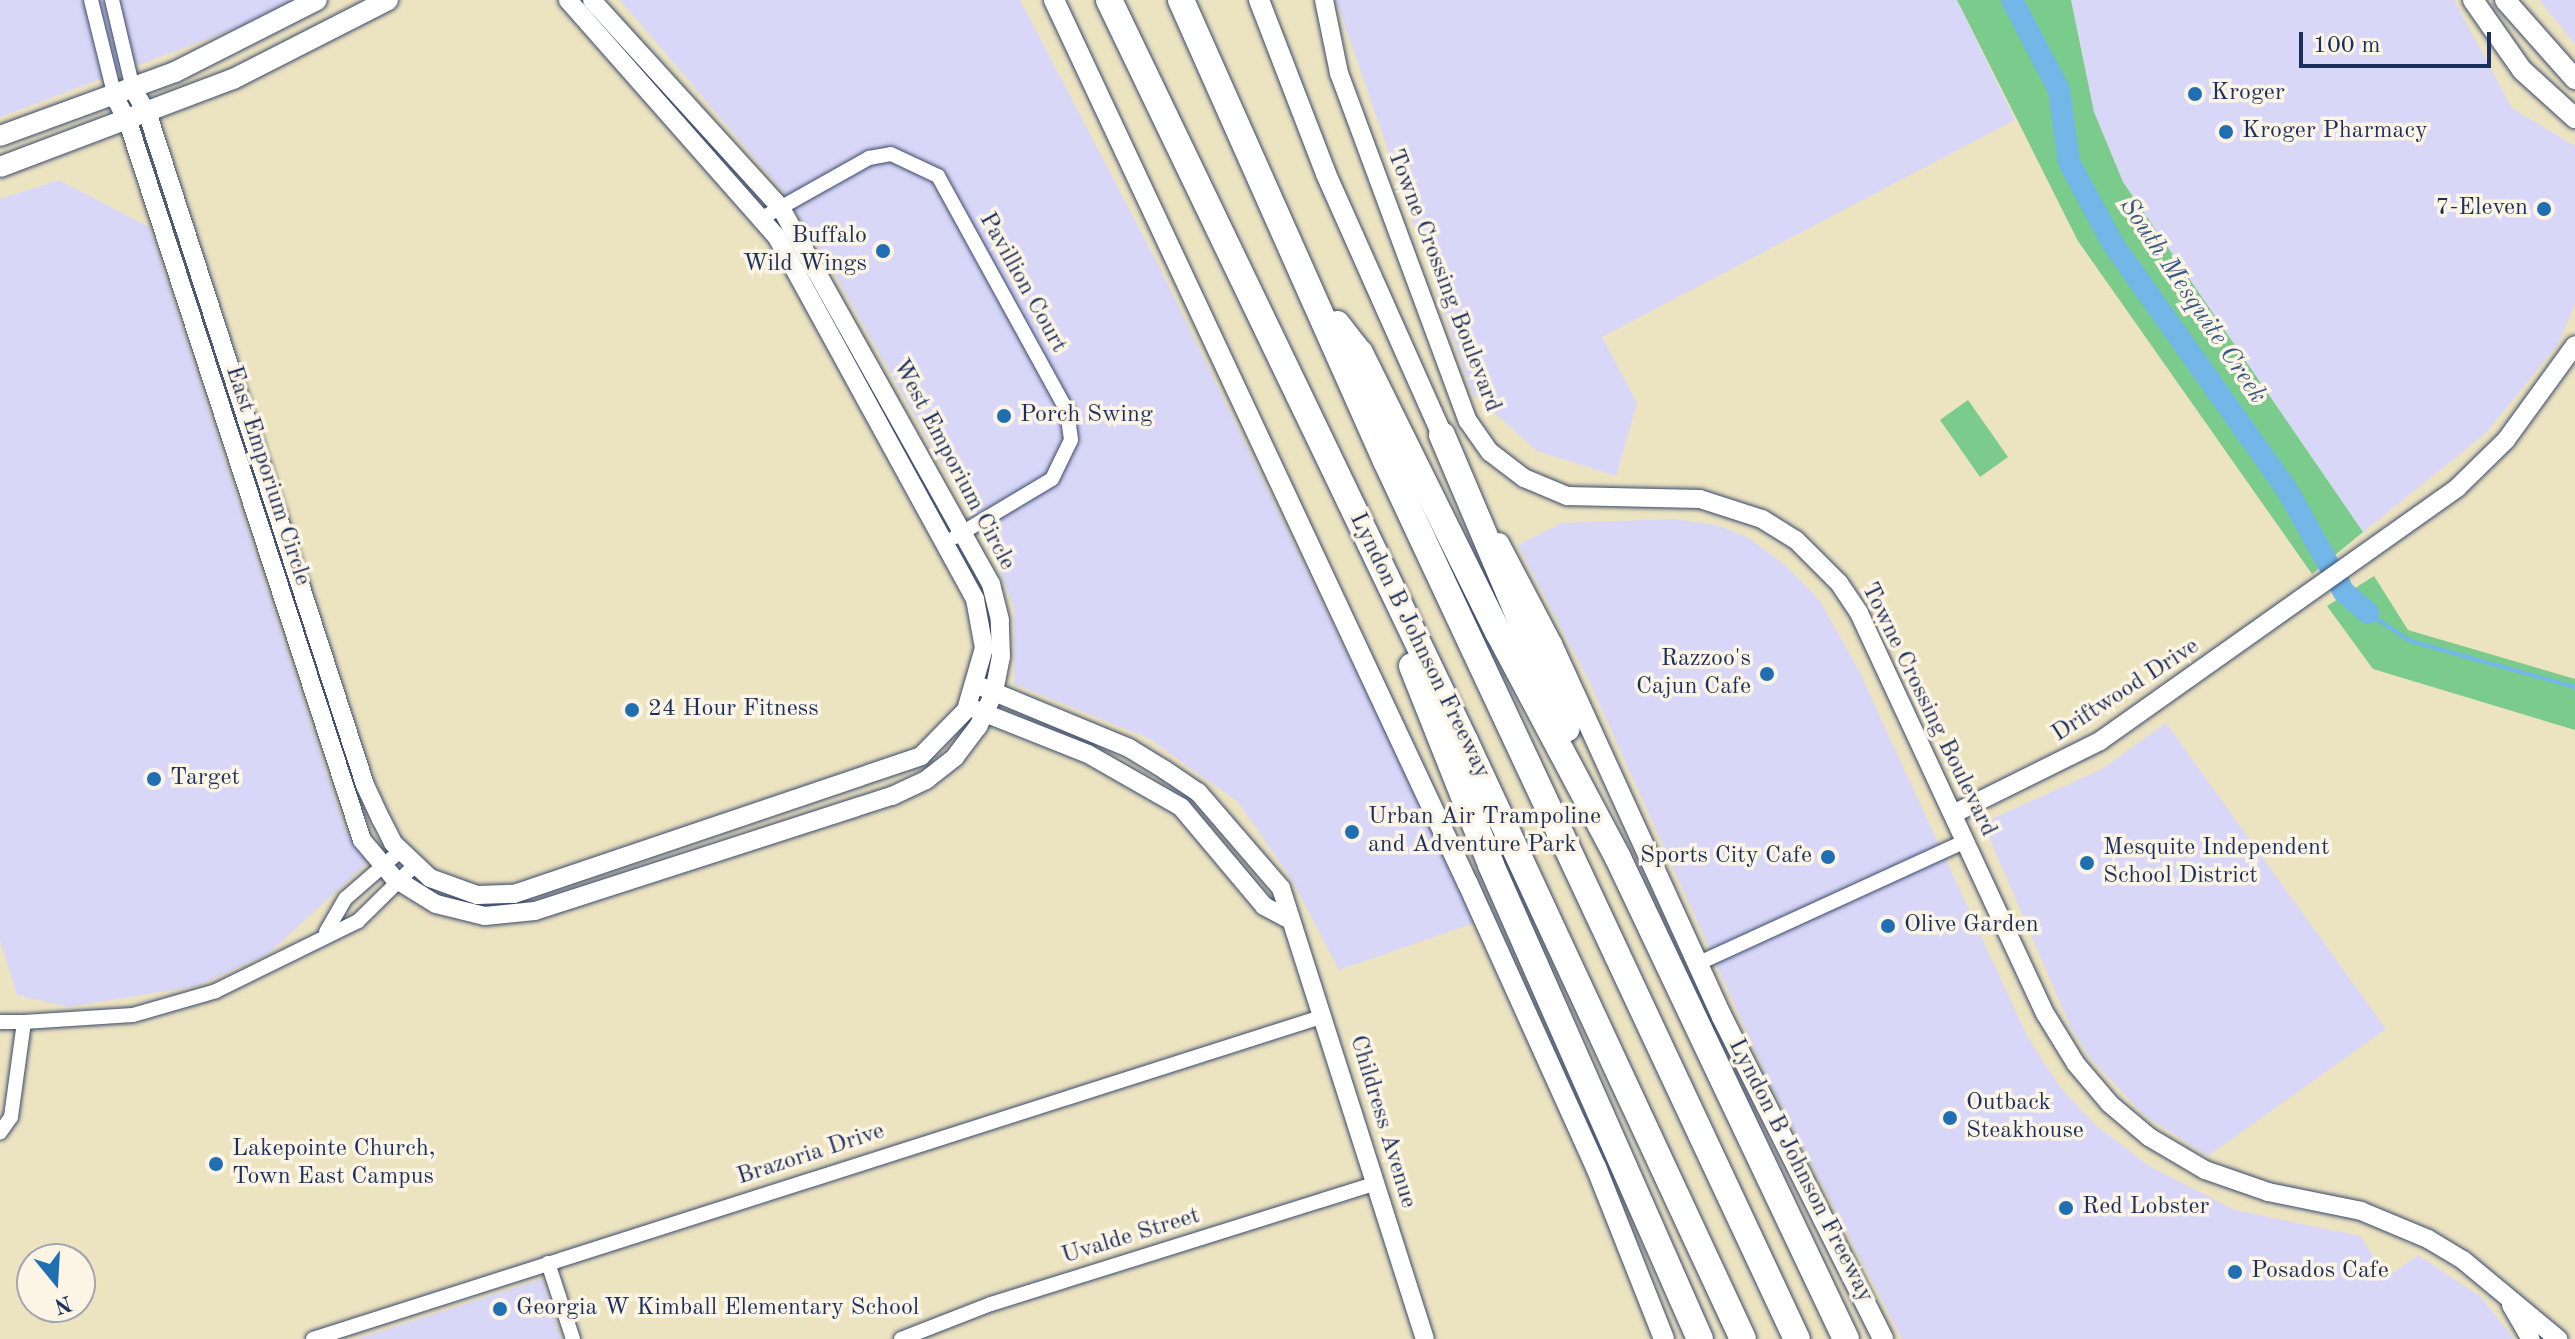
<!DOCTYPE html>
<html>
<head>
<meta charset="utf-8">
<style>
	body { margin:0 }
	#map { position:relative; width:2575px; height:1339px; overflow:hidden; background:#ece3c1; font-family:"Old Standard TT",serif }
	div>[style] { position:absolute }
	.built>* { inset:0; background:#d9d7f8 }
	.green>* { inset:0; background:#7acb8c }
	.stream>* { height:4px; margin:-2px; padding:0 2px; transform-origin:2px; border-radius:2px; background:#72b7e8 }
	.river>* { height:22px; margin:-11px; padding:0 11px; transform-origin:11px; border-radius:11px; background:#72b7e8 }
	.roads { filter:drop-shadow(0 0 2px #3a4a6d) drop-shadow(0 0 2px #3a4a6d) }
	.minor>* { height:14px; margin:-7px; padding:0 7px; transform-origin:7px; border-radius:7px; background:#fff }
	.tertiary>* { height:18px; margin:-9px; padding:0 9px; transform-origin:9px; border-radius:9px; background:#fff }
	.secondary>* { height:20px; margin:-10px; padding:0 10px; transform-origin:10px; border-radius:10px; background:#fff }
	.motorway>* { height:26px; margin:-13px; padding:0 13px; transform-origin:13px; border-radius:13px; background:#fff }
	.dots>* { width:22px; height:22px; translate:-50% -50%; box-sizing:border-box; border:4px solid #fcf5e5; border-radius:50% }
	span { translate:-50% -50%; white-space:nowrap; text-align:center; line-height:1.15; -webkit-text-stroke:7px #fcf5e5; paint-order:stroke }
	.poi-label { font-size:24px; color:#1b2f5e }
	.left { translate:0 -50%; text-align:left }
	.right { translate:-100% -50%; text-align:right }
	.street-label { font-size:24px; color:#1b2f5e }
	.water-label { font-size:26px; color:#355887; font-style:italic }
	.north { position:absolute; left:16px; top:1243px; width:80px; height:80px; box-sizing:border-box; background:#fcf5e5; border:2px solid #a2a6af; border-radius:50%; rotate:162deg; font-size:22px; font-weight:700; line-height:32px; text-align:center; color:#1b2f5e }
	.north::after { content:''; display:block; margin:auto; width:28px; height:36px; background:#1f6fb2; clip-path:polygon(50% 0,100% 100%,50% 72%,0 100%) }
	.scale { position:absolute; left:2299px; top:32px; width:192px; height:36px; box-sizing:border-box; border:4px solid #1b2f5e; border-top:0; padding-left:10px; font-size:24px; line-height:28px; white-space:nowrap; color:#1b2f5e; -webkit-text-stroke:6px #fcf5e5; paint-order:stroke }
</style>
</head>
<body>
<div id="map">
	<div class="built">
		<div style="clip-path:polygon(0 0,292px 0,242px 26px,0 117px)"></div>
		<div style="clip-path:polygon(620px 0,1020px 0,1160px 268px,1477px 922px,1339px 970px,1292px 880px,1238px 802px,1148px 738px,1014px 684px,1014px 608px,996px 560px,829px 264px,787px 196px)"></div>
		<div style="clip-path:polygon(1336px 0,1957px 0,2015px 120px,1602px 337px,1637px 403px,1616px 476px,1537px 451px,1472px 393px)"></div>
		<div style="clip-path:polygon(2071px 0,2454px 0,2512px 108px,2575px 146px,2575px 304px,2558px 344px,2485px 434px,2363px 532px,2123px 182px,2094px 112px)"></div>
		<div style="clip-path:polygon(2539px 0,2575px 0,2575px 44px)"></div>
		<div style="clip-path:polygon(59px 180px,149px 227px,345px 830px,367px 863px,269px 953px,197px 986px,68px 1007px,17px 995px,0 941px,0 199px)"></div>
		<div style="clip-path:polygon(1673px 519px,1717px 525px,1749px 538px,1786px 566px,1820px 601px,1859px 671px,2027px 1036px,2060px 1087px,2096px 1126px,2151px 1167px,2235px 1210px,2360px 1236px,2387px 1277px,2418px 1255px,2481px 1297px,2514px 1339px,1902px 1339px,1770px 1083px,1589px 681px,1518px 545px,1562px 523px)"></div>
		<div style="clip-path:polygon(2166px 723px,2386px 1029px,2208px 1156px,2144px 1115px,2092px 1060px,2071px 1028px,1983px 823px,2102px 769px)"></div>
		<div style="clip-path:polygon(542px 1279px,561px 1339px,357px 1339px)"></div>
	</div>
	<div class="green">
		<div style="clip-path:polygon(1957px 0,2071px 0,2094px 112px,2123px 182px,2363px 532px,2312px 574px,2078px 241px)"></div>
		<div style="clip-path:polygon(1968px 400px,2008px 457px,1980px 477px,1940px 420px)"></div>
		<div style="clip-path:polygon(2374px 576px,2408px 630px,2575px 679px,2575px 730px,2373px 669px,2327px 606px)"></div>
	</div>
	<div class="stream">
		<div style="left:2368px;top:613px;width:50px;rotate:33.7deg"></div>
		<div style="left:2410px;top:641px;width:171px;rotate:15.6deg"></div>
	</div>
	<div class="river">
		<div style="left:2012px;top:0;width:102px;rotate:62.4deg"></div>
		<div style="left:2059px;top:90px;width:73px;rotate:82.1deg"></div>
		<div style="left:2069px;top:162px;width:93px;rotate:61.8deg"></div>
		<div style="left:2113px;top:244px;width:299px;rotate:54.7deg"></div>
		<div style="left:2286px;top:488px;width:119px;rotate:60.9deg"></div>
		<div style="left:2344px;top:592px;width:32px;rotate:41deg"></div>
	</div>
	<div class="roads">
		<div class="minor">
			<div style="left:91px;top:0;width:100px;rotate:76.1deg"></div>
			<div style="left:112px;top:0;width:91px;rotate:76.7deg"></div>
			<div style="left:762px;top:218px;width:123px;rotate:-29.3deg"></div>
			<div style="left:869px;top:158px;width:22px;rotate:-10deg"></div>
			<div style="left:891px;top:154px;width:52px;rotate:25.1deg"></div>
			<div style="left:938px;top:176px;width:268px;rotate:61.2deg"></div>
			<div style="left:1067px;top:411px;width:29px;rotate:82deg"></div>
			<div style="left:1071px;top:440px;width:43px;rotate:116deg"></div>
			<div style="left:1052px;top:479px;width:113px;rotate:149.1deg"></div>
			<div style="left:326px;top:932px;width:39px;rotate:-60deg"></div>
			<div style="left:346px;top:898px;width:72px;rotate:-41deg"></div>
			<div style="left:1697px;top:964px;width:296px;rotate:-24.6deg"></div>
			<div style="left:0;top:1022px;width:24px"></div>
			<div style="left:24px;top:1022px;width:96px;rotate:97.8deg"></div>
			<div style="left:11px;top:1117px;width:19px;rotate:125deg"></div>
			<div style="left:24px;top:1022px;width:109px;rotate:-3.7deg"></div>
			<div style="left:133px;top:1015px;width:86px;rotate:-16.1deg"></div>
			<div style="left:216px;top:991px;width:158px;rotate:-26.2deg"></div>
			<div style="left:358px;top:921px;width:80px;rotate:-44.5deg"></div>
			<div style="left:548px;top:1263px;width:80px;rotate:71.8deg"></div>
			<div style="left:313px;top:1339px;width:1061px;rotate:-17.72deg"></div>
			<div style="left:901px;top:1339px;width:97px;rotate:-21.3deg"></div>
			<div style="left:991px;top:1304px;width:404px;rotate:-17.4deg"></div>
		</div>
		<div class="tertiary">
			<div style="left:1324px;top:0;width:75px;rotate:78.4deg"></div>
			<div style="left:1339px;top:73px;width:371px;rotate:69.7deg"></div>
			<div style="left:1468px;top:421px;width:38px;rotate:55deg"></div>
			<div style="left:1490px;top:452px;width:43px;rotate:37.4deg"></div>
			<div style="left:1524px;top:478px;width:47px;rotate:22.7deg"></div>
			<div style="left:1567px;top:496px;width:133px;rotate:1.3deg"></div>
			<div style="left:1700px;top:499px;width:65px;rotate:17.9deg"></div>
			<div style="left:1762px;top:519px;width:40px;rotate:32deg"></div>
			<div style="left:1796px;top:540px;width:61px;rotate:45deg"></div>
			<div style="left:1839px;top:583px;width:36px;rotate:56deg"></div>
			<div style="left:1859px;top:613px;width:443px;rotate:65.1deg"></div>
			<div style="left:2046px;top:1015px;width:57px;rotate:58.5deg"></div>
			<div style="left:2076px;top:1064px;width:52px;rotate:49.6deg"></div>
			<div style="left:2110px;top:1104px;width:51px;rotate:40.2deg"></div>
			<div style="left:2149px;top:1137px;width:65px;rotate:30.5deg"></div>
			<div style="left:2205px;top:1170px;width:67px;rotate:19.2deg"></div>
			<div style="left:2268px;top:1192px;width:95px;rotate:11.5deg"></div>
			<div style="left:2361px;top:1211px;width:73px;rotate:22.7deg"></div>
			<div style="left:2428px;top:1239px;width:41px;rotate:31deg"></div>
			<div style="left:2463px;top:1260px;width:124px;rotate:39.7deg"></div>
			<div style="left:133px;top:89px;width:30px;rotate:60deg"></div>
			<div style="left:148px;top:115px;width:704px;rotate:72.05deg"></div>
			<div style="left:365px;top:785px;width:38px;rotate:65deg"></div>
			<div style="left:381px;top:819px;width:27px;rotate:63deg"></div>
			<div style="left:393px;top:843px;width:51px;rotate:43.4deg"></div>
			<div style="left:430px;top:878px;width:50px;rotate:19.9deg"></div>
			<div style="left:477px;top:895px;width:37px;rotate:-2deg"></div>
			<div style="left:514px;top:894px;width:430px;rotate:-18.7deg"></div>
			<div style="left:921px;top:756px;width:64px;rotate:-45.6deg"></div>
			<div style="left:966px;top:710px;width:65px;rotate:-73.8deg"></div>
			<div style="left:984px;top:648px;width:50px;rotate:-100.4deg"></div>
			<div style="left:975px;top:599px;width:414px;rotate:-118.7deg"></div>
			<div style="left:776px;top:236px;width:315px;rotate:-131.4deg"></div>
			<div style="left:115px;top:97px;width:28px;rotate:63deg"></div>
			<div style="left:128px;top:122px;width:755px;rotate:71.95deg"></div>
			<div style="left:362px;top:840px;width:50px;rotate:49.9deg"></div>
			<div style="left:394px;top:878px;width:49px;rotate:31.8deg"></div>
			<div style="left:436px;top:904px;width:50px;rotate:13.8deg"></div>
			<div style="left:485px;top:916px;width:50px;rotate:-5.7deg"></div>
			<div style="left:535px;top:911px;width:375px;rotate:-17.9deg"></div>
			<div style="left:892px;top:796px;width:38px;rotate:-25deg"></div>
			<div style="left:926px;top:780px;width:37px;rotate:-38deg"></div>
			<div style="left:955px;top:757px;width:38px;rotate:-53deg"></div>
			<div style="left:978px;top:727px;width:38px;rotate:-65deg"></div>
			<div style="left:994px;top:692px;width:36px;rotate:-79deg"></div>
			<div style="left:1001px;top:657px;width:37px;rotate:-92deg"></div>
			<div style="left:1000px;top:620px;width:37px;rotate:-104deg"></div>
			<div style="left:991px;top:584px;width:431px;rotate:-119.2deg"></div>
			<div style="left:781px;top:208px;width:281px;rotate:-132.3deg"></div>
			<div style="left:982px;top:687px;width:159px;rotate:22.5deg"></div>
			<div style="left:1129px;top:748px;width:42px;rotate:31.4deg"></div>
			<div style="left:1165px;top:770px;width:40px;rotate:34deg"></div>
			<div style="left:1198px;top:792px;width:127px;rotate:49.2deg"></div>
			<div style="left:1281px;top:888px;width:473px;rotate:72.3deg"></div>
			<div style="left:977px;top:710px;width:119px;rotate:21.6deg"></div>
			<div style="left:1088px;top:754px;width:107px;rotate:29.7deg"></div>
			<div style="left:1181px;top:807px;width:129px;rotate:50deg"></div>
			<div style="left:1264px;top:906px;width:30px;rotate:28deg"></div>
			<div style="left:1953px;top:814px;width:164px;rotate:-26.4deg"></div>
			<div style="left:2100px;top:741px;width:438px;rotate:-35.3deg"></div>
			<div style="left:2457px;top:488px;width:69px;rotate:-44.4deg"></div>
			<div style="left:2506px;top:440px;width:117px;rotate:-54deg"></div>
			<div style="left:2511px;top:1305px;width:39px;rotate:60deg"></div>
		</div>
		<div class="secondary">
			<div style="left:1054px;top:0;width:976px;rotate:64.91deg"></div>
			<div style="left:1468px;top:884px;width:311px;rotate:65.7deg"></div>
			<div style="left:1596px;top:1167px;width:185px;rotate:68.4deg"></div>
			<div style="left:1259px;top:0;width:186px;rotate:68.9deg"></div>
			<div style="left:1326px;top:174px;width:300px;rotate:66deg"></div>
			<div style="left:2473px;top:0;width:85px;rotate:55deg"></div>
			<div style="left:2522px;top:70px;width:72px;rotate:42.2deg"></div>
			<div style="left:2505px;top:0;width:106px;rotate:48.5deg"></div>
			<div style="left:0;top:136px;width:186px;rotate:-20.1deg"></div>
			<div style="left:175px;top:72px;width:159px;rotate:-26.9deg"></div>
			<div style="left:0;top:167px;width:249px;rotate:-20.7deg"></div>
			<div style="left:233px;top:79px;width:174px;rotate:-27deg"></div>
			<div style="left:1499px;top:543px;width:114px;rotate:62.3deg"></div>
			<div style="left:1552px;top:644px;width:410px;rotate:65.5deg"></div>
			<div style="left:1722px;top:1017px;width:360px;rotate:63.4deg"></div>
		</div>
		<div class="motorway">
			<div style="left:1109px;top:0;width:822px;rotate:64.34deg"></div>
			<div style="left:1465px;top:741px;width:659px;rotate:65.07deg"></div>
			<div style="left:1181px;top:0;width:505px;rotate:66.03deg"></div>
			<div style="left:1386px;top:461px;width:969px;rotate:64.92deg"></div>
			<div style="left:1337px;top:324px;width:37px;rotate:52deg"></div>
			<div style="left:1360px;top:353px;width:311px;rotate:63.7deg"></div>
			<div style="left:1498px;top:632px;width:256px;rotate:62deg"></div>
			<div style="left:1618px;top:858px;width:532px;rotate:64.64deg"></div>
			<div style="left:1442px;top:435px;width:319px;rotate:67deg"></div>
			<div style="left:1412px;top:666px;width:214px;rotate:68.3deg"></div>
			<div style="left:1491px;top:865px;width:518px;rotate:66.21deg"></div>
		</div>
	</div>
	<div class="dots">
		<div style="left:2195px;top:94px;background:#1f6fb2"></div>
		<div style="left:2226px;top:132px;background:#1f6fb2"></div>
		<div style="left:2544px;top:209px;background:#1f6fb2"></div>
		<div style="left:883px;top:251px;background:#1f6fb2"></div>
		<div style="left:1004px;top:416px;background:#1f6fb2"></div>
		<div style="left:1767px;top:674px;background:#1f6fb2"></div>
		<div style="left:632px;top:710px;background:#1f6fb2"></div>
		<div style="left:154px;top:779px;background:#1f6fb2"></div>
		<div style="left:1352px;top:832px;background:#1f6fb2"></div>
		<div style="left:1828px;top:857px;background:#1f6fb2"></div>
		<div style="left:2087px;top:863px;background:#1f6fb2"></div>
		<div style="left:1888px;top:926px;background:#1f6fb2"></div>
		<div style="left:1950px;top:1118px;background:#1f6fb2"></div>
		<div style="left:216px;top:1164px;background:#1f6fb2"></div>
		<div style="left:2066px;top:1208px;background:#1f6fb2"></div>
		<div style="left:2235px;top:1272px;background:#1f6fb2"></div>
		<div style="left:500px;top:1309px;background:#1f6fb2"></div>
	</div>
	<div class="poi-label">
		<span class="left" style="left:2211px;top:94px">Kroger</span>
		<span class="left" style="left:2242px;top:132px">Kroger Pharmacy</span>
		<span class="right" style="left:2528px;top:209px">7-Eleven</span>
		<span class="right" style="left:867px;top:251px">Buffalo<br>Wild Wings</span>
		<span class="left" style="left:1020px;top:416px">Porch Swing</span>
		<span class="right" style="left:1751px;top:674px">Razzoo's<br>Cajun Cafe</span>
		<span class="left" style="left:648px;top:710px">24 Hour Fitness</span>
		<span class="left" style="left:170px;top:779px">Target</span>
		<span class="left" style="left:1368px;top:832px">Urban Air Trampoline<br>and Adventure Park</span>
		<span class="left" style="left:2103px;top:863px">Mesquite Independent<br>School District</span>
		<span class="right" style="left:1812px;top:857px">Sports City Cafe</span>
		<span class="left" style="left:1904px;top:926px">Olive Garden</span>
		<span class="left" style="left:1966px;top:1118px">Outback<br>Steakhouse</span>
		<span class="left" style="left:232px;top:1164px">Lakepointe Church,<br>Town East Campus</span>
		<span class="left" style="left:2082px;top:1208px">Red Lobster</span>
		<span class="left" style="left:2251px;top:1272px">Posados Cafe</span>
		<span class="left" style="left:516px;top:1309px">Georgia W Kimball Elementary School</span>
	</div>
	<div class="street-label">
		<span style="left:1443px;top:281px;rotate:69deg">Towne Crossing Boulevard</span>
		<span style="left:1022px;top:283px;rotate:61deg">Pavillion Court</span>
		<span style="left:953px;top:465px;rotate:62deg">West Emporium Circle</span>
		<span style="left:267px;top:476px;rotate:72deg">East Emporium Circle</span>
		<span style="left:1419px;top:646px;rotate:64deg">Lyndon B Johnson Freeway</span>
		<span style="left:2126px;top:691px;rotate:-33deg">Driftwood Drive</span>
		<span style="left:1928px;top:710px;rotate:64deg">Towne Crossing Boulevard</span>
		<span style="left:1382px;top:1122px;rotate:73deg">Childress Avenue</span>
		<span style="left:811px;top:1155px;rotate:-18deg">Brazoria Drive</span>
		<span style="left:1800px;top:1171px;rotate:63deg">Lyndon B Johnson Freeway</span>
		<span style="left:1131px;top:1237px;rotate:-17deg">Uvalde Street</span>
	</div>
	<div class="water-label">
		<span style="left:2192px;top:301px;rotate:56deg">South Mesquite Creek</span>
	</div>
	<div class="north">N</div>
	<div class="scale">100 m</div>
</div>
</body>
</html>
